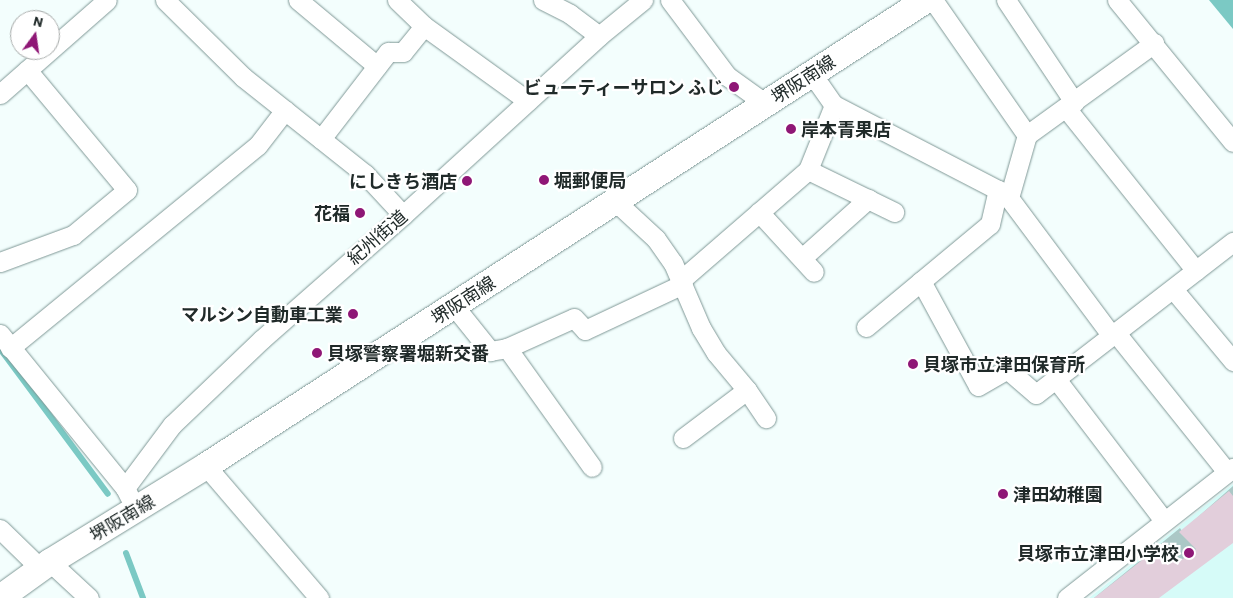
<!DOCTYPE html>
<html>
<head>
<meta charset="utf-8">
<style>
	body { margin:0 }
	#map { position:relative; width:1233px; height:598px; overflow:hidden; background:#f3fefd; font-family:Barlow,"Noto Sans JP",sans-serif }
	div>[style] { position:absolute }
	.built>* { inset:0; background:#d6fbf8 }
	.water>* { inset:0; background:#7bc9c4 }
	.shadow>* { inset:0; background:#0003 }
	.stream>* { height:6px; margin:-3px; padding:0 3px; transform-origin:3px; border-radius:3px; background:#7bc9c4 }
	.building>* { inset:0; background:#e2cedb }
	.roads { filter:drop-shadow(0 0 1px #7f9896) drop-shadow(0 0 1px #7f9896) }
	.minor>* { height:19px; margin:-9.5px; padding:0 9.5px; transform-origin:9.5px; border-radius:9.5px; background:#fff }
	.secondary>* { height:26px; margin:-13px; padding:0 13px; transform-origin:13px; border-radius:13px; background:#fff }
	.dots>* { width:14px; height:14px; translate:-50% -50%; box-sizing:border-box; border:2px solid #fff; border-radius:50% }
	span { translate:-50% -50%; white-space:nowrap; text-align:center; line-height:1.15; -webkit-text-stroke:4.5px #fff; paint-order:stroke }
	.street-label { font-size:18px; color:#202a29 }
	.poi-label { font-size:18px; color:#202a29; font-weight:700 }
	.right { translate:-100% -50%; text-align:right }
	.left { translate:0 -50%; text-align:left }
	.north { position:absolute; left:10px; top:10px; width:50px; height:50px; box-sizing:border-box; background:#fff; border:1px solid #a6aaa9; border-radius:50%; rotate:14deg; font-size:14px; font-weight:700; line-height:20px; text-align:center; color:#202a29 }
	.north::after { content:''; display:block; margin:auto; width:18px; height:22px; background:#8f1776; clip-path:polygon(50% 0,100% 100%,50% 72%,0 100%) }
</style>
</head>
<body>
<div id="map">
	<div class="built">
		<div style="clip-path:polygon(1233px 484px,1233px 598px,1089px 598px,1202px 508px)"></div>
	</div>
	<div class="water">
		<div style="clip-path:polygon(1209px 0,1233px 0,1233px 29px)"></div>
	</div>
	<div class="shadow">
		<div style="clip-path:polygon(1233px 486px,1233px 541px,1157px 598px,1094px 598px,1180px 528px,1182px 531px)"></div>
	</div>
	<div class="stream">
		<div style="left:1px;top:350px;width:179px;rotate:53.4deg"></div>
		<div style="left:126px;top:553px;width:48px;rotate:69.3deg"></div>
	</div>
	<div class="building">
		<div style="clip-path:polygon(1229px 491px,1233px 496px,1233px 543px,1159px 598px,1094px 598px,1165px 542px,1179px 562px,1196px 549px,1179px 532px)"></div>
	</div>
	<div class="roads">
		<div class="minor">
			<div style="left:165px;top:0;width:110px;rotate:44.6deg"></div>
			<div style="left:243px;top:77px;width:156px;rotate:38.5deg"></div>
			<div style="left:365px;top:174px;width:56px;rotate:47.2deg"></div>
			<div style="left:298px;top:0;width:103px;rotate:39.9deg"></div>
			<div style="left:397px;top:0;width:37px;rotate:44deg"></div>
			<div style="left:424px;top:26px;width:128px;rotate:35.8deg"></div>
			<div style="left:543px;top:0;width:30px;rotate:27deg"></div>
			<div style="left:570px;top:14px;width:36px;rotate:37deg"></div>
			<div style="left:670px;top:0;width:95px;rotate:53.1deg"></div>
			<div style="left:727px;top:76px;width:48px;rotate:35.7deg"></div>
			<div style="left:933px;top:0;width:165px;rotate:55.2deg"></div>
			<div style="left:1006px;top:0;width:123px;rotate:56.3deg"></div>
			<div style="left:1117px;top:0;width:183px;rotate:50.8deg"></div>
			<div style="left:812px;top:74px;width:38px;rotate:55deg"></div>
			<div style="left:834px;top:105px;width:185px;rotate:27.4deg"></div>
			<div style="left:998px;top:190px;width:14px;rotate:36deg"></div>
			<div style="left:1009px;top:198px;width:172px;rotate:53.3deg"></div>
			<div style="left:0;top:94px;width:142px;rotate:-41.3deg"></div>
			<div style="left:1066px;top:108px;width:208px;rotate:51.4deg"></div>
			<div style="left:321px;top:139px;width:110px;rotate:-52.4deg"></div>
			<div style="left:388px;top:52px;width:15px"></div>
			<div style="left:403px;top:52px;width:33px;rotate:-51deg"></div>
			<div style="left:808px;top:170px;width:96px;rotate:26deg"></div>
			<div style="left:1009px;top:198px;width:66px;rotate:-74.1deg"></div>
			<div style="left:1027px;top:135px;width:157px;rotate:-35.9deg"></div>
			<div style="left:615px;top:201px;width:56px;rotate:42.8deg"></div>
			<div style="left:656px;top:239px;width:29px;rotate:55deg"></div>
			<div style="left:673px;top:263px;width:71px;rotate:66.7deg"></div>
			<div style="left:701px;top:328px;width:29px;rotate:59deg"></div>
			<div style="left:716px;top:353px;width:48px;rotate:50deg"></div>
			<div style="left:747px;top:390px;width:34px;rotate:56deg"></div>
			<div style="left:759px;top:212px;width:81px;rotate:47.5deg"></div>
			<div style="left:802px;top:258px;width:89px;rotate:-41.8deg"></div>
			<div style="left:0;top:262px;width:78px;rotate:-20.3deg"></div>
			<div style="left:73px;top:235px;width:70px;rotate:-39.8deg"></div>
			<div style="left:127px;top:190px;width:156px;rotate:-129.8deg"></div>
			<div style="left:681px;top:280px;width:168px;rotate:-40.9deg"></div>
			<div style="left:808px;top:170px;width:70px;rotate:-68.2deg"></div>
			<div style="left:921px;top:281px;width:119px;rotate:61.5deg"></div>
			<div style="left:978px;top:386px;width:34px;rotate:-30deg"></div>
			<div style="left:1007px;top:369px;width:38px;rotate:41deg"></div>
			<div style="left:1036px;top:394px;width:249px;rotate:-37.7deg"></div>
			<div style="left:1173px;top:289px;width:94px;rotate:50.2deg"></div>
			<div style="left:454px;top:306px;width:58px;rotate:51.3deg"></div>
			<div style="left:490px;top:351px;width:17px;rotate:-10deg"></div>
			<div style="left:507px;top:348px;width:73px;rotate:-24.1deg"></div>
			<div style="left:574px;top:318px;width:16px;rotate:47deg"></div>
			<div style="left:585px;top:330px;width:108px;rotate:-25.1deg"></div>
			<div style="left:866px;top:327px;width:161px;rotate:-39.7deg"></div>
			<div style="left:990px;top:224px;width:35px;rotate:-77deg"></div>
			<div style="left:1116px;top:333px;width:178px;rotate:51.4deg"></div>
			<div style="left:0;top:334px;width:198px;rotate:50.9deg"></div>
			<div style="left:125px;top:488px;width:11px;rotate:63deg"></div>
			<div style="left:10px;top:348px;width:320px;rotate:-39.3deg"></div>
			<div style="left:258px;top:145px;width:44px;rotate:-52.4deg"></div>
			<div style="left:507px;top:348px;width:146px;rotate:54.5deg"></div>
			<div style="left:1056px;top:379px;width:178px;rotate:52.7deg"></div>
			<div style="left:683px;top:438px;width:80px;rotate:-36.9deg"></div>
			<div style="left:206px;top:466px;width:174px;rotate:49.4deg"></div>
			<div style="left:125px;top:488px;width:79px;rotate:-53.3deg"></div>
			<div style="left:172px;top:425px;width:124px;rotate:-43.7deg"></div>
			<div style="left:262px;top:339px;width:188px;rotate:-41.3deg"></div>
			<div style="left:403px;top:215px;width:265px;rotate:-42.4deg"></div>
			<div style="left:599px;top:36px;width:57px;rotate:-39.3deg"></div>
			<div style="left:0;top:529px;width:56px;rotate:44.3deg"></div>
			<div style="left:50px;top:562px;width:53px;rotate:42.7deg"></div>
			<div style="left:1067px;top:598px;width:211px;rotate:-38.1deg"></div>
		</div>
		<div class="secondary">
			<div style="left:0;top:598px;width:62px;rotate:-35.8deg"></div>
			<div style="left:50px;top:562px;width:183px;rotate:-31.6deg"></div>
			<div style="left:206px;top:466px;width:858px;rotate:-32.91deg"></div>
		</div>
	</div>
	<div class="dots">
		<div style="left:734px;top:87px;background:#8f1776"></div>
		<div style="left:791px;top:129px;background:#8f1776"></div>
		<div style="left:544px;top:180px;background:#8f1776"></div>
		<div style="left:467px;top:181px;background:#8f1776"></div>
		<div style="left:360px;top:213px;background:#8f1776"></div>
		<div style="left:353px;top:314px;background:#8f1776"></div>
		<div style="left:317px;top:353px;background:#8f1776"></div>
		<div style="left:913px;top:364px;background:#8f1776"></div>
		<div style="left:1003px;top:494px;background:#8f1776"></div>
		<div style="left:1189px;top:553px;background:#8f1776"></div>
	</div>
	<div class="street-label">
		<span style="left:803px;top:79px;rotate:-33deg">堺阪南線</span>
		<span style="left:377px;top:237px;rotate:-41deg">紀州街道</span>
		<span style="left:463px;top:300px;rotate:-33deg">堺阪南線</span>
		<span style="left:122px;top:518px;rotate:-31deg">堺阪南線</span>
	</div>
	<div class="poi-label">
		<span class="right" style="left:724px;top:87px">ビューティーサロン ふじ</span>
		<span class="left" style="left:801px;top:129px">岸本青果店</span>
		<span class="left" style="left:554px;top:180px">堀郵便局</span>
		<span class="right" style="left:457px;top:181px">にしきち酒店</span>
		<span class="right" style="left:350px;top:213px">花福</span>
		<span class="right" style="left:343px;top:314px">マルシン自動車工業</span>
		<span class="left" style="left:327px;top:353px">貝塚警察署堀新交番</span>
		<span class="left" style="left:923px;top:364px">貝塚市立津田保育所</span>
		<span class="left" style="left:1013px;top:494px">津田幼稚園</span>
		<span class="right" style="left:1179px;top:553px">貝塚市立津田小学校</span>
	</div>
	<div class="north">N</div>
</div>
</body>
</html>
